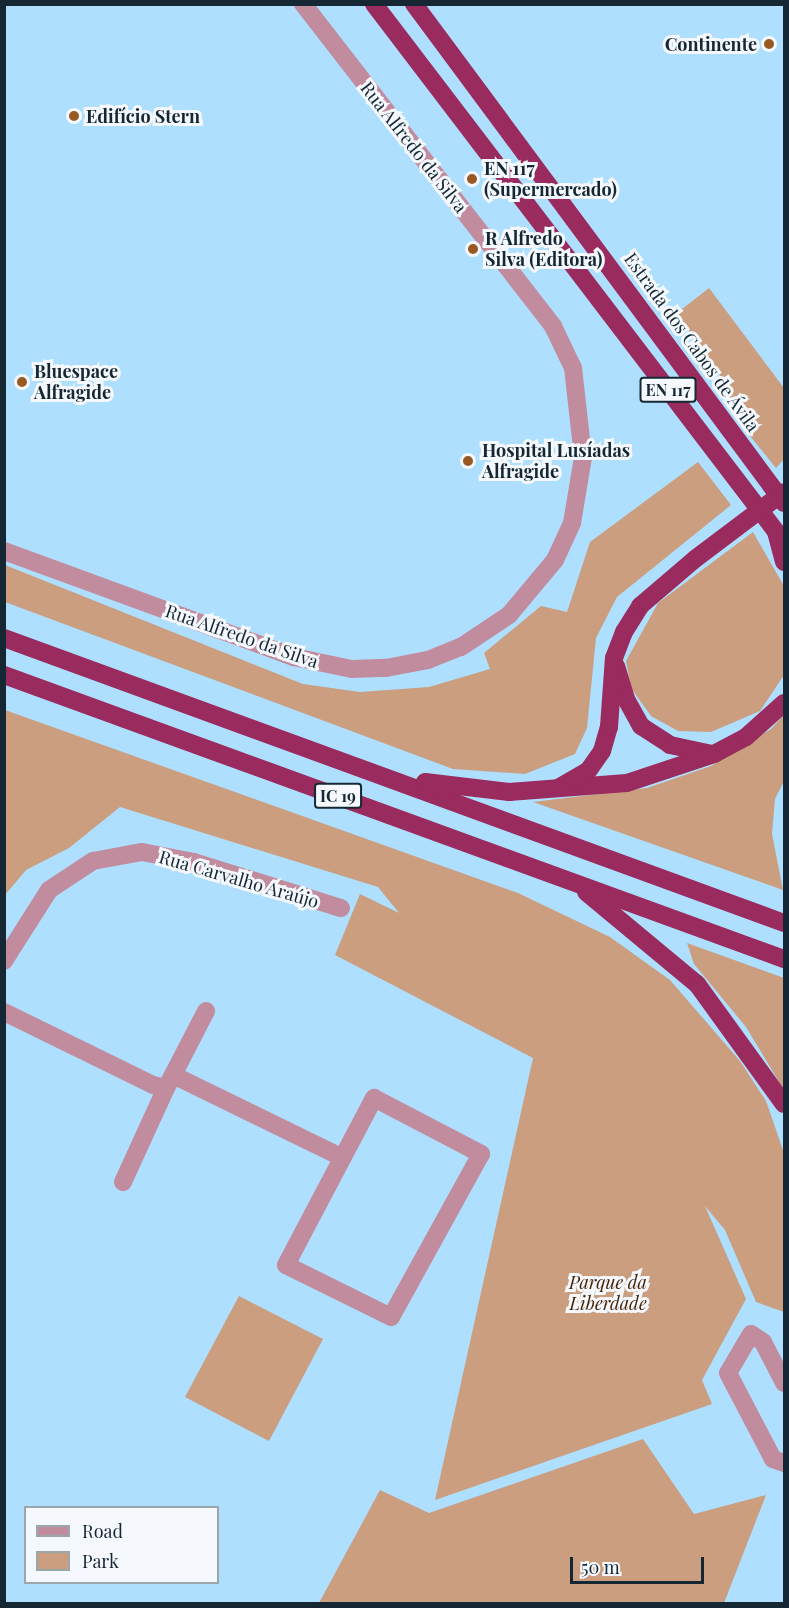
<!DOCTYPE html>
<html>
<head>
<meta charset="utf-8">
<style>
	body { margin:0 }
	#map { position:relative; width:789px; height:1608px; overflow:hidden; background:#afdffe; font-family:"Playfair Display",serif }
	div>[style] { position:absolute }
	.green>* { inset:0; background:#ca9e7f }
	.minor>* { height:18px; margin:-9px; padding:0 9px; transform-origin:9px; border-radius:9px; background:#c18c9e }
	.highway>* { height:18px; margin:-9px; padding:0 9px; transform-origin:9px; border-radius:9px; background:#9a2b5e }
	.highway-bridge>* { height:18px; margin:-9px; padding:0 9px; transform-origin:9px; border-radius:9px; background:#9a2b5e }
	.dots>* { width:16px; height:16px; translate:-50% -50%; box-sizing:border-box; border:3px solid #f5f9fd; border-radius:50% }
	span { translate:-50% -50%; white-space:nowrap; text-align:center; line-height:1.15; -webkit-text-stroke:6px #f5f9fd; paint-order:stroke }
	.shield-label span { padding:2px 4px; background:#f5f9fd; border:2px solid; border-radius:4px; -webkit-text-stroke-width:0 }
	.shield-label { font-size:16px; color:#142733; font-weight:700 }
	.poi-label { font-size:18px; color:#142733; font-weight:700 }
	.right { translate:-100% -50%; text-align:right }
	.left { translate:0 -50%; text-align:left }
	.street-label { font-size:18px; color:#142733 }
	.park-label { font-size:18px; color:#451f00; font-style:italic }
	.frame { position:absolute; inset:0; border:6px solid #142733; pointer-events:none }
	.legend { position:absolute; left:24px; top:1506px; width:195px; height:78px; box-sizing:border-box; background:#f5f9fd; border:2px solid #9ba5ac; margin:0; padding:8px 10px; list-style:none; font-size:18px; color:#142733 }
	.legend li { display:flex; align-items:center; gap:12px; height:30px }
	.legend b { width:30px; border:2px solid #9ba5ac }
	.scale { position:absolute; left:570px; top:1557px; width:134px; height:27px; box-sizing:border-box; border:3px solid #142733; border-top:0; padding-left:8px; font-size:18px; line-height:21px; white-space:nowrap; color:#142733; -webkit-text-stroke:4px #f5f9fd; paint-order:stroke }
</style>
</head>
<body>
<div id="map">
	<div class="green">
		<div style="clip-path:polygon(709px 288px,784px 388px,784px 459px,776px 468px,734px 416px,726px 384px,677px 313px)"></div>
		<div style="clip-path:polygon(698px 462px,731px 505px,617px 597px,596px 638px,587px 728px,575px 754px,525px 774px,453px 769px,5px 602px,5px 565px,303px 684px,360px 692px,429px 687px,490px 669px,484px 653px,541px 606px,567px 612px,590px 542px)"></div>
		<div style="clip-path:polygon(753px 532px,784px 586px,784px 675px,760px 711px,711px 732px,678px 731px,651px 716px,631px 688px,626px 661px,658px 603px)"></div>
		<div style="clip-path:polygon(5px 710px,518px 893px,610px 937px,670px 980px,740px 1061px,766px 1101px,784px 1153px,784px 1312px,756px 1302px,725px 1230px,705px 1206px,746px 1299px,702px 1380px,712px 1404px,435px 1500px,533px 1058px,335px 955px,360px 894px,399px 913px,378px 887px,120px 807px,69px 848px,26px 870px,5px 895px)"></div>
		<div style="clip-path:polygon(784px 715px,784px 781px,775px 799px,772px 834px,783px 890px,533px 802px,647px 788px,711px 766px,771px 729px)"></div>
		<div style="clip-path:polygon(687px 943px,784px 978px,784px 1090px,746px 1027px,694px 964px)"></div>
		<div style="clip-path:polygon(239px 1296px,323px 1339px,269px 1441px,185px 1397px)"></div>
		<div style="clip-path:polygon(643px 1439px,694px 1514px,766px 1495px,724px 1603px,319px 1603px,380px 1490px,429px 1513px)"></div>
	</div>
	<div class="minor">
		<div style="left:4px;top:551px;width:309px;rotate:20.1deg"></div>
		<div style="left:294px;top:657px;width:59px;rotate:11.7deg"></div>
		<div style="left:352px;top:669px;width:34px;rotate:-2deg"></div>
		<div style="left:386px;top:668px;width:43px;rotate:-10.8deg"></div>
		<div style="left:428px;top:660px;width:35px;rotate:-22deg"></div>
		<div style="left:461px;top:647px;width:58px;rotate:-33.7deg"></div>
		<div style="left:509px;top:615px;width:72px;rotate:-50.1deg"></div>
		<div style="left:555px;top:560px;width:41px;rotate:-65.3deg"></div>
		<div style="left:572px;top:523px;width:67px;rotate:-80.5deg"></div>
		<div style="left:583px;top:457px;width:90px;rotate:-96.4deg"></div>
		<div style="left:573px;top:368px;width:47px;rotate:-115.5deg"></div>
		<div style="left:553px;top:326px;width:408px;rotate:-127.8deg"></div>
		<div style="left:4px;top:961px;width:84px;rotate:-57.6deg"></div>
		<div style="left:49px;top:890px;width:53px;rotate:-33.4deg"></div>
		<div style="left:93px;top:861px;width:50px;rotate:-10.4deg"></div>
		<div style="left:142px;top:852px;width:53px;rotate:10.9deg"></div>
		<div style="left:194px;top:862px;width:154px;rotate:17.4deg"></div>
		<div style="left:4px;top:1012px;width:166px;rotate:26.1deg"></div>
		<div style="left:153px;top:1085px;width:13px;rotate:13deg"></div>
		<div style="left:166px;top:1088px;width:15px;rotate:-62deg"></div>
		<div style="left:173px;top:1075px;width:187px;rotate:26deg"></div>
		<div style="left:173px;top:1075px;width:72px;rotate:-62.7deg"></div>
		<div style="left:374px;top:1098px;width:121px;rotate:27.6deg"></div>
		<div style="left:481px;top:1154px;width:186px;rotate:118.9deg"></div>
		<div style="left:391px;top:1317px;width:117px;rotate:-153.7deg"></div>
		<div style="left:286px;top:1265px;width:189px;rotate:-62.2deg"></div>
		<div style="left:123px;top:1182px;width:103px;rotate:-65.4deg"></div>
		<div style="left:784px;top:1383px;width:46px;rotate:-117.1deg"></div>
		<div style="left:763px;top:1342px;width:14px;rotate:-146deg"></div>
		<div style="left:751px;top:1334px;width:45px;rotate:120.5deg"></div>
		<div style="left:728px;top:1373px;width:97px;rotate:62.4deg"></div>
		<div style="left:773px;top:1459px;width:12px;rotate:20deg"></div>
	</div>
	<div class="highway">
		<div style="left:374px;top:4px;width:676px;rotate:52.69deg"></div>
		<div style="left:414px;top:4px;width:621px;rotate:53.44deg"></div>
		<div style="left:776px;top:532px;width:31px;rotate:75deg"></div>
		<div style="left:4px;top:638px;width:830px;rotate:20.07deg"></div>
		<div style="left:616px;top:666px;width:34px;rotate:73deg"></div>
		<div style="left:626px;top:699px;width:31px;rotate:61deg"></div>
		<div style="left:641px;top:726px;width:35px;rotate:33deg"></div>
		<div style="left:670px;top:745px;width:43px;rotate:12.1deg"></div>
		<div style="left:4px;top:675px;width:830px;rotate:20.01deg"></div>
		<div style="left:425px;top:782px;width:85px;rotate:6.8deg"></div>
		<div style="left:509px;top:792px;width:118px;rotate:-4.4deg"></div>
		<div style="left:627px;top:783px;width:92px;rotate:-18.4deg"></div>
		<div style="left:714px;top:754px;width:36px;rotate:-28deg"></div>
		<div style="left:746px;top:737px;width:51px;rotate:-41.8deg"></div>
		<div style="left:558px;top:788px;width:34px;rotate:-30deg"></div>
		<div style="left:588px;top:771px;width:24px;rotate:-55deg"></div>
		<div style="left:602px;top:751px;width:25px;rotate:-74deg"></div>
		<div style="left:609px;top:727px;width:69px;rotate:-85.9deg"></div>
		<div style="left:614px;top:658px;width:28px;rotate:-69deg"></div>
		<div style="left:624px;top:632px;width:31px;rotate:-58deg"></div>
		<div style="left:640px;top:606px;width:72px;rotate:-40.5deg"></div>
		<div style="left:586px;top:892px;width:144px;rotate:39.7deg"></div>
		<div style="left:697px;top:984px;width:148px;rotate:54.1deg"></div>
	</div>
	<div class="highway-bridge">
		<div style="left:695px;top:559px;width:111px;rotate:-37deg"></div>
	</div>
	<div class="dots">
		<div style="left:769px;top:44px;background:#995923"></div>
		<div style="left:74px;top:116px;background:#995923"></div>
		<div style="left:472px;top:179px;background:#995923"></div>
		<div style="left:473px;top:249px;background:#995923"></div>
		<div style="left:22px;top:382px;background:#995923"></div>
		<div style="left:468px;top:461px;background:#995923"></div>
	</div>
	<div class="shield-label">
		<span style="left:668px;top:390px">EN 117</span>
		<span style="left:338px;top:796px">IC 19</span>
	</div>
	<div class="poi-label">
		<span class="right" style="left:757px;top:44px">Continente</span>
		<span class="left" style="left:86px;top:116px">Edifício Stern</span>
		<span class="left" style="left:484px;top:179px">EN 117<br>(Supermercado)</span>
		<span class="left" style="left:485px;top:249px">R Alfredo<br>Silva (Editora)</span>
		<span class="left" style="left:34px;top:382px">Bluespace<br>Alfragide</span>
		<span class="left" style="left:482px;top:461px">Hospital Lusíadas<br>Alfragide</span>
	</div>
	<div class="street-label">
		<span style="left:414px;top:147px;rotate:52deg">Rua Alfredo da Silva</span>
		<span style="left:692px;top:342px;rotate:54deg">Estrada dos Cabos de Ávila</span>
		<span style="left:242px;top:636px;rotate:19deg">Rua Alfredo da Silva</span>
		<span style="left:239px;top:879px;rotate:16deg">Rua Carvalho Araújo</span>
	</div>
	<div class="park-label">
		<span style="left:608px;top:1293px">Parque da<br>Liberdade</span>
	</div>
	<div class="frame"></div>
	<ul class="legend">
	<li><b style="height:8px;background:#c18c9e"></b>Road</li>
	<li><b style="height:16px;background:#ca9e7f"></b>Park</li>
	</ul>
	<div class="scale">50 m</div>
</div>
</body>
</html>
